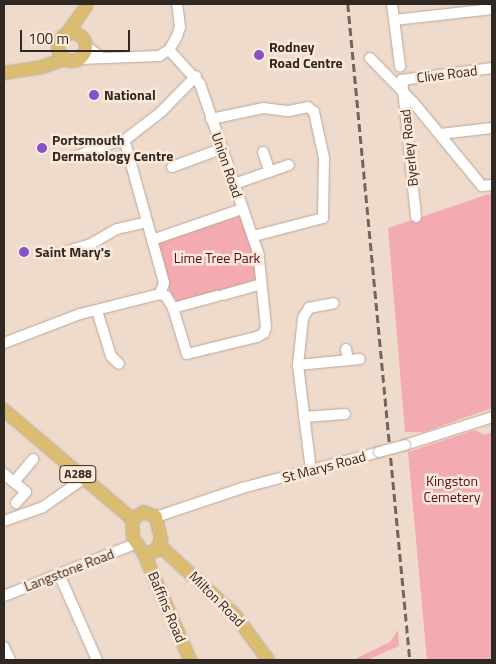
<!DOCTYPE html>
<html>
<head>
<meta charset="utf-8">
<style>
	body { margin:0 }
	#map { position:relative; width:496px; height:664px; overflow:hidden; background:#efdbcc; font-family:"Titillium Web",sans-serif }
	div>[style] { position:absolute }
	.green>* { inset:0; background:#f4aab1 }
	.roads { filter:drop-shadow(0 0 1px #baa89a) drop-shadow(0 0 1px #baa89a) }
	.minor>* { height:10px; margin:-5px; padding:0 5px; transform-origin:5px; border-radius:5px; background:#fff }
	.major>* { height:12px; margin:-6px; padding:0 6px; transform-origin:6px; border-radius:6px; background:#dabd71 }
	.major>.ring { margin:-6px; padding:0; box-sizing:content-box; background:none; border:12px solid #dabd71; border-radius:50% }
	.rail>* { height:2.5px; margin-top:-1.25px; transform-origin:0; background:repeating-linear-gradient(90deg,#71665d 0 8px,transparent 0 12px) }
	.bridges { filter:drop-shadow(0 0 1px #baa89a) drop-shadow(0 0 1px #baa89a) }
	.minor-bridge>* { height:10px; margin:-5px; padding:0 5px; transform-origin:5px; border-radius:5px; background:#fff }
	.dots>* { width:14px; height:14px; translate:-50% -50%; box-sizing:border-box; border:2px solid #fce9d9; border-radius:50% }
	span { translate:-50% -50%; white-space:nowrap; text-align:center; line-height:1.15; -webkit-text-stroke:5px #fce9d9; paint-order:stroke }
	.shield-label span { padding:1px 4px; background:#fce9d9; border:1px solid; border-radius:4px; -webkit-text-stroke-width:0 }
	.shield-label { font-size:12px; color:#302923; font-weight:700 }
	.poi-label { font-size:14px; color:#302923; font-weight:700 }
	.left { translate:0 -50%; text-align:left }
	.street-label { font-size:14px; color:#302923 }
	.park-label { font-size:14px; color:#590a1f }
	.frame { position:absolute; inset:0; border:5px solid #302923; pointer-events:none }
	.scale { position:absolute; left:20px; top:30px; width:110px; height:22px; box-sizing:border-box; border:2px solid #302923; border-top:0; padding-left:6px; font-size:15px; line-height:18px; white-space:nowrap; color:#302923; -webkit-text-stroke:4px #fce9d9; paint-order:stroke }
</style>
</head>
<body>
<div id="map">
	<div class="green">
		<div style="clip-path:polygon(492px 193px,492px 408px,424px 432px,405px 432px,388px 228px)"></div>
		<div style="clip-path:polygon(240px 216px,252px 246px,256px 280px,177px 302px,170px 291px,157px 243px)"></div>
		<div style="clip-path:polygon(475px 430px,485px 435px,492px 432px,492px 660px,427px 660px,408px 452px)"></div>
		<div style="clip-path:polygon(398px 630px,399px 646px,367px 660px,353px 660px,390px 642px)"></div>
	</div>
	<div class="roads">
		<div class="minor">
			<div style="left:392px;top:4px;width:63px;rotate:82.6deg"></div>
			<div style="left:394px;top:20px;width:99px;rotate:-6.4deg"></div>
			<div style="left:86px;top:46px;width:20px;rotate:37deg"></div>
			<div style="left:169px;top:50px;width:46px;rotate:47.6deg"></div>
			<div style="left:200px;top:84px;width:181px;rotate:71deg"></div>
			<div style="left:370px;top:58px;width:62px;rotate:45.7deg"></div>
			<div style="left:413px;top:102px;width:109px;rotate:50.6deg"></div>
			<div style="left:482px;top:186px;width:10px;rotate:-6deg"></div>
			<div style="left:79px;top:59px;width:80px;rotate:-2.1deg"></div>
			<div style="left:159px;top:56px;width:12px;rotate:-31deg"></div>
			<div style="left:169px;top:50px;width:16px;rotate:-60deg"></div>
			<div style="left:177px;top:36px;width:9px;rotate:-72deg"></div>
			<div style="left:180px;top:27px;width:23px;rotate:-97deg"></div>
			<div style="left:211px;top:119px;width:53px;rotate:-11.9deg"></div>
			<div style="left:263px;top:108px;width:26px;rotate:7deg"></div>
			<div style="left:289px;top:111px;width:19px;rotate:-12deg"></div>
			<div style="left:308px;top:107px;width:8px;rotate:40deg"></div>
			<div style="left:314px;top:112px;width:47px;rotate:77.7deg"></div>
			<div style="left:324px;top:158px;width:60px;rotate:91deg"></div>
			<div style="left:323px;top:218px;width:71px;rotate:165.4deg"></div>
			<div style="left:440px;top:134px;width:52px;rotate:-6.6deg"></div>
			<div style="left:126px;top:139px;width:44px;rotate:-37.6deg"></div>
			<div style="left:161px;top:112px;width:50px;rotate:-45.8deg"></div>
			<div style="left:263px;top:152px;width:21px;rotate:71deg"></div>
			<div style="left:72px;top:158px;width:46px;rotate:-20.4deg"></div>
			<div style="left:115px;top:142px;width:10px"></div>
			<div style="left:125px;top:142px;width:146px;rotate:74.5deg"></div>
			<div style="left:164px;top:283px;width:12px;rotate:110deg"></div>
			<div style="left:172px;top:167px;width:52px;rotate:-20.2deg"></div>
			<div style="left:234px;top:184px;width:58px;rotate:-19.1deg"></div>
			<div style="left:416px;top:217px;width:138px;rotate:-95.8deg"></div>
			<div style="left:402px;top:80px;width:91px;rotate:-7.6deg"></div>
			<div style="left:152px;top:240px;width:95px;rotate:-19deg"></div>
			<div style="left:57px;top:254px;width:33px;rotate:-16deg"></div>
			<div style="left:89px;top:245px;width:32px;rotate:-30deg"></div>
			<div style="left:117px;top:229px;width:31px;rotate:-13deg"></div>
			<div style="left:223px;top:295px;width:40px;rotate:-16deg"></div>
			<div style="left:173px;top:308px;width:46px;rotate:-15.3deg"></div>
			<div style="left:97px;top:311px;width:47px;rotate:72.7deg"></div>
			<div style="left:111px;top:356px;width:11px;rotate:45deg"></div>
			<div style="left:4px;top:343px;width:81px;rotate:-20.9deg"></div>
			<div style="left:80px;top:314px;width:82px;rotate:-14deg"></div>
			<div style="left:160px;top:294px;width:6px;rotate:18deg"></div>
			<div style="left:166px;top:296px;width:14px;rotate:60deg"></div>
			<div style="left:173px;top:308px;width:48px;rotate:73.1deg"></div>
			<div style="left:187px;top:354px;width:72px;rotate:-13.7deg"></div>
			<div style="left:257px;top:337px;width:8px;rotate:-30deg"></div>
			<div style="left:264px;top:333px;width:6px;rotate:-72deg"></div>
			<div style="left:266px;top:327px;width:68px;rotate:-95.9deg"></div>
			<div style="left:346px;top:349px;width:11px;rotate:80deg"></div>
			<div style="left:298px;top:365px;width:62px;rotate:-5.5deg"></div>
			<div style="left:304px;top:417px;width:41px;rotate:-4.2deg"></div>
			<div style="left:405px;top:445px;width:91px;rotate:-17.8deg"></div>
			<div style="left:311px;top:471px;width:107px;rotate:-97deg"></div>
			<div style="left:298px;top:365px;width:47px;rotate:-83.9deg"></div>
			<div style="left:303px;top:318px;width:12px;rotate:-59deg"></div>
			<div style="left:309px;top:308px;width:25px;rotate:-11deg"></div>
			<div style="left:4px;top:474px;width:28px;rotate:39deg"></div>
			<div style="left:26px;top:492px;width:15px;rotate:132deg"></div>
			<div style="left:14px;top:482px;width:30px;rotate:-50deg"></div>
			<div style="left:156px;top:517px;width:91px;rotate:-18.6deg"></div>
			<div style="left:242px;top:488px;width:142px;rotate:-14.7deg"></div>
			<div style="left:4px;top:521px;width:41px;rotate:-19.7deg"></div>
			<div style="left:43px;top:507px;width:49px;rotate:-35deg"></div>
			<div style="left:59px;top:574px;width:94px;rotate:66.2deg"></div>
			<div style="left:4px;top:596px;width:141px;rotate:-21.7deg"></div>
			<div style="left:4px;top:647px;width:14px;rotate:65deg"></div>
		</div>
		<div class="major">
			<div class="ring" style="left:58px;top:33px;width:16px;height:16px"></div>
			<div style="left:66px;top:35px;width:35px;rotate:-55deg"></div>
			<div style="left:4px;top:73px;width:38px;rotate:-9deg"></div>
			<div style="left:42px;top:67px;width:24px;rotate:-19deg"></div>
			<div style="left:4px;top:410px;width:168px;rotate:40.4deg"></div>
			<div style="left:159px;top:545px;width:103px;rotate:42.6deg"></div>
			<div style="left:235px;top:615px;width:56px;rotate:53.7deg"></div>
			<div style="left:144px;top:554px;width:12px;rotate:-14deg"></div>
			<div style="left:156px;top:551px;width:13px;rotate:-67deg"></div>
			<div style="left:161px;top:539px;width:23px;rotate:-103deg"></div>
			<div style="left:156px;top:517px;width:13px;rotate:-157deg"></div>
			<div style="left:144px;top:512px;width:14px;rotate:150deg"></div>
			<div style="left:132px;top:519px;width:19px;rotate:87deg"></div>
			<div style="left:133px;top:538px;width:19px;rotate:55deg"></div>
			<div style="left:144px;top:554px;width:116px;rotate:66.5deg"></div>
		</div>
	</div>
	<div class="rail">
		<div style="left:348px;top:4px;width:659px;rotate:84.6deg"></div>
	</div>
	<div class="bridges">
		<div class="minor-bridge">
			<div style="left:379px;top:452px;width:27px;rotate:-15deg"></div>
		</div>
	</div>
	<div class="dots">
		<div style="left:259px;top:55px;background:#8750c8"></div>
		<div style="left:94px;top:95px;background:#8750c8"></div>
		<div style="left:42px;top:148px;background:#8750c8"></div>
		<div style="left:24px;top:252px;background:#8750c8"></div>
	</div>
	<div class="shield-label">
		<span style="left:78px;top:474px">A288</span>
	</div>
	<div class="poi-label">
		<span class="left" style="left:269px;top:55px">Rodney<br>Road Centre</span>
		<span class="left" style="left:104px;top:95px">National</span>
		<span class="left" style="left:52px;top:148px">Portsmouth<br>Dermatology Centre</span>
		<span class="left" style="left:35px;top:252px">Saint Mary's</span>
	</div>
	<div class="street-label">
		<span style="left:447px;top:74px;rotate:-7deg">Clive Road</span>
		<span style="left:409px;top:148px;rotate:-96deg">Byerley Road</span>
		<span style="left:227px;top:165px;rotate:71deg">Union Road</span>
		<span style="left:324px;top:467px;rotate:-15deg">St Marys Road</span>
		<span style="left:69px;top:570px;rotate:-21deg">Langstone Road</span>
		<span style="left:217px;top:599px;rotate:45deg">Milton Road</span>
		<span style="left:167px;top:607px;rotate:67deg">Baffins Road</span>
	</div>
	<div class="park-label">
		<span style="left:217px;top:258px">Lime Tree Park</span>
		<span style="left:452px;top:489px">Kingston<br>Cemetery</span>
	</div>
	<div class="frame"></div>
	<div class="scale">100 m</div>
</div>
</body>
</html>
